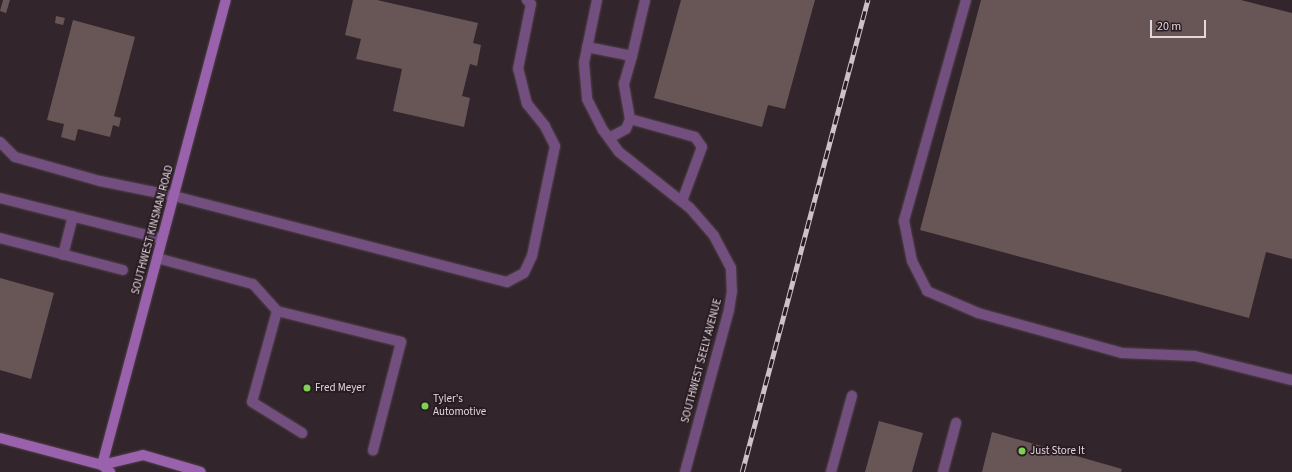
<!DOCTYPE html>
<html>
<head>
<meta charset="utf-8">
<style>
	body { margin:0 }
	#map { position:relative; width:1292px; height:472px; overflow:hidden; background:#33252c; font-family:"Source Sans 3",sans-serif }
	div>[style] { position:absolute }
	.building>* { inset:0; background:#685556 }
	.roads { filter:drop-shadow(0 0 1px #4f4148) drop-shadow(0 0 1px #4f4148) }
	.service>* { height:10px; margin:-5px; padding:0 5px; transform-origin:5px; border-radius:5px; background:#724f7e }
	.minor>* { height:10px; margin:-5px; padding:0 5px; transform-origin:5px; border-radius:5px; background:#724f7e }
	.secondary>* { height:10px; margin:-5px; padding:0 5px; transform-origin:5px; border-radius:5px; background:#9a61ad }
	.rail>* { height:4.5px; margin-top:-2.25px; transform-origin:0; background:repeating-linear-gradient(90deg,#291b22 0 9px,#ccc2c7 0 18px); box-sizing:border-box; border-block:1px solid #ccc2c7 }
	.dots>* { width:11px; height:11px; translate:-50% -50%; box-sizing:border-box; border:2px solid #291b22; border-radius:50% }
	span { translate:-50% -50%; white-space:nowrap; text-align:center; line-height:1.15; -webkit-text-stroke:3.5px #291b22; paint-order:stroke }
	.street-label { font-size:11px; color:#e1d7dc }
	.poi-label { font-size:11px; color:#e1d7dc }
	.left { translate:0 -50%; text-align:left }
	.scale { position:absolute; left:1150px; top:20px; width:56px; height:18px; box-sizing:border-box; border:2px solid #e1d7dc; border-top:0; padding-left:5px; font-size:12px; line-height:14px; white-space:nowrap; color:#e1d7dc; -webkit-text-stroke:3px #291b22; paint-order:stroke }
</style>
</head>
<body>
<div id="map">
	<div class="building">
		<div style="clip-path:polygon(3px 0,10px 0,6px 13px,0 11px)"></div>
		<div style="clip-path:polygon(353px 0,377px 0,478px 23px,473px 43px,481px 45px,477px 66px,470px 64px,462px 96px,470px 98px,464px 127px,393px 111px,402px 69px,356px 59px,361px 39px,345px 35px)"></div>
		<div style="clip-path:polygon(681px 0,815px 0,785px 109px,768px 105px,762px 127px,654px 98px)"></div>
		<div style="clip-path:polygon(981px 0,1241px 0,1292px 13px,1292px 259px,1266px 252px,1249px 318px,920px 230px)"></div>
		<div style="clip-path:polygon(56px 16px,65px 18px,63px 25px,55px 23px)"></div>
		<div style="clip-path:polygon(73px 20px,135px 37px,114px 116px,121px 118px,119px 127px,113px 125px,110px 137px,78px 129px,75px 141px,61px 137px,64px 124px,47px 120px)"></div>
		<div style="clip-path:polygon(0 278px,54px 293px,31px 379px,0 370px)"></div>
		<div style="clip-path:polygon(879px 421px,923px 433px,912px 472px,865px 472px)"></div>
		<div style="clip-path:polygon(992px 432px,1122px 469px,1121px 472px,982px 472px)"></div>
	</div>
	<div class="roads">
		<div class="service">
			<div style="left:966px;top:0;width:230px;rotate:105.7deg"></div>
			<div style="left:904px;top:221px;width:41px;rotate:78.7deg"></div>
			<div style="left:912px;top:261px;width:34px;rotate:63deg"></div>
			<div style="left:927px;top:291px;width:56px;rotate:23.3deg"></div>
			<div style="left:978px;top:313px;width:149px;rotate:15.5deg"></div>
			<div style="left:1122px;top:353px;width:73px;rotate:2.4deg"></div>
			<div style="left:1195px;top:356px;width:100px;rotate:13.9deg"></div>
			<div style="left:587px;top:47px;width:46px;rotate:11.3deg"></div>
			<div style="left:632px;top:56px;width:57px;rotate:-76.9deg"></div>
			<div style="left:630px;top:119px;width:67px;rotate:15.5deg"></div>
			<div style="left:695px;top:137px;width:12px;rotate:55deg"></div>
			<div style="left:702px;top:147px;width:58px;rotate:110.3deg"></div>
			<div style="left:609px;top:138px;width:19px;rotate:-28deg"></div>
			<div style="left:626px;top:129px;width:11px;rotate:-68deg"></div>
			<div style="left:630px;top:119px;width:36px;rotate:-100deg"></div>
			<div style="left:624px;top:84px;width:29px;rotate:-74deg"></div>
			<div style="left:0;top:142px;width:21px;rotate:45deg"></div>
			<div style="left:15px;top:157px;width:88px;rotate:15.8deg"></div>
			<div style="left:100px;top:181px;width:76px;rotate:11.5deg"></div>
			<div style="left:174px;top:196px;width:344px;rotate:14.5deg"></div>
			<div style="left:507px;top:282px;width:19px;rotate:-28deg"></div>
			<div style="left:524px;top:273px;width:19px;rotate:-65deg"></div>
			<div style="left:532px;top:256px;width:112px;rotate:-78.2deg"></div>
			<div style="left:555px;top:146px;width:22px;rotate:-117deg"></div>
			<div style="left:545px;top:126px;width:28px;rotate:-129deg"></div>
			<div style="left:527px;top:104px;width:36px;rotate:-104deg"></div>
			<div style="left:518px;top:69px;width:66px;rotate:-78.7deg"></div>
			<div style="left:531px;top:4px;width:6px;rotate:-135deg"></div>
			<div style="left:0;top:198px;width:167px;rotate:14.2deg"></div>
			<div style="left:0;top:238px;width:127px;rotate:14.6deg"></div>
			<div style="left:63px;top:255px;width:40px;rotate:-75.6deg"></div>
			<div style="left:157px;top:258px;width:99px;rotate:15.2deg"></div>
			<div style="left:253px;top:284px;width:36px;rotate:48deg"></div>
			<div style="left:277px;top:311px;width:128px;rotate:14deg"></div>
			<div style="left:401px;top:342px;width:112px;rotate:104.5deg"></div>
			<div style="left:277px;top:311px;width:94px;rotate:105.4deg"></div>
			<div style="left:252px;top:402px;width:59px;rotate:31.8deg"></div>
			<div style="left:685px;top:472px;width:168px;rotate:-74.8deg"></div>
			<div style="left:831px;top:472px;width:79px;rotate:-74.6deg"></div>
			<div style="left:943px;top:472px;width:51px;rotate:-75.1deg"></div>
		</div>
		<div class="minor">
			<div style="left:597px;top:0;width:64px;rotate:101.7deg"></div>
			<div style="left:584px;top:63px;width:36px;rotate:85deg"></div>
			<div style="left:587px;top:99px;width:35px;rotate:63deg"></div>
			<div style="left:603px;top:130px;width:27px;rotate:54deg"></div>
			<div style="left:619px;top:152px;width:90px;rotate:38.3deg"></div>
			<div style="left:690px;top:208px;width:37px;rotate:49deg"></div>
			<div style="left:714px;top:236px;width:36px;rotate:62deg"></div>
			<div style="left:731px;top:268px;width:23px;rotate:88deg"></div>
			<div style="left:732px;top:291px;width:19px;rotate:99deg"></div>
		</div>
		<div class="secondary">
			<div style="left:0;top:438px;width:106px;rotate:14.8deg"></div>
			<div style="left:102px;top:465px;width:11px;rotate:41deg"></div>
			<div style="left:102px;top:465px;width:481px;rotate:-75.1deg"></div>
			<div style="left:102px;top:465px;width:42px;rotate:-13.7deg"></div>
			<div style="left:143px;top:455px;width:60px;rotate:16.3deg"></div>
		</div>
	</div>
	<div class="rail">
		<div style="left:742px;top:472px;width:489px;rotate:-75.1deg"></div>
	</div>
	<div class="dots">
		<div style="left:307px;top:388px;background:#7ed153"></div>
		<div style="left:425px;top:406px;background:#7ed153"></div>
		<div style="left:1022px;top:451px;background:#7ed153"></div>
	</div>
	<div class="street-label">
		<span style="left:153px;top:230px;rotate:-75deg">SOUTHWEST KINSMAN ROAD</span>
		<span style="left:702px;top:361px;rotate:-75deg">SOUTHWEST SEELY AVENUE</span>
	</div>
	<div class="poi-label">
		<span class="left" style="left:315px;top:388px">Fred Meyer</span>
		<span class="left" style="left:433px;top:406px">Tyler's<br>Automotive</span>
		<span class="left" style="left:1030px;top:451px">Just Store It</span>
	</div>
	<div class="scale">20 m</div>
</div>
</body>
</html>
